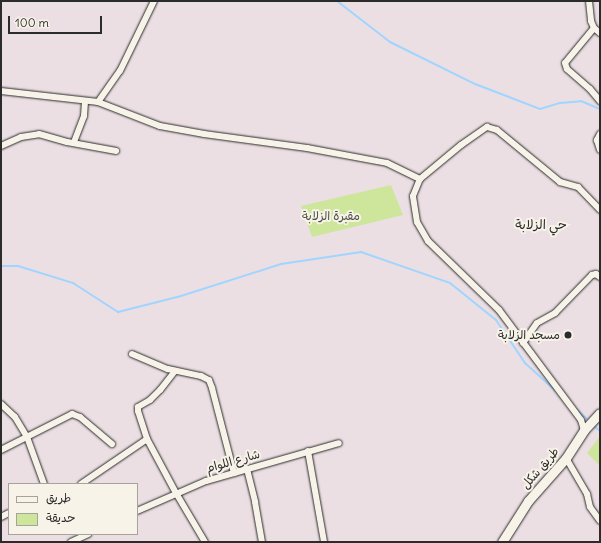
<!DOCTYPE html>
<html>
<head>
<meta charset="utf-8">
<style>
	body { margin:0 }
	#map { position:relative; width:601px; height:543px; overflow:hidden; background:#ebdfe4; font-family:Delius,"Playpen Sans Arabic",sans-serif }
	div>[style] { position:absolute }
	.green>* { inset:0; background:#cde69c }
	.stream>* { height:2px; margin:-1px; padding:0 1px; transform-origin:1px; border-radius:1px; background:#a0d5ff }
	.roads { filter:drop-shadow(0 0 1px #2b2b2b) drop-shadow(0 0 1px #2b2b2b) }
	.minor>* { height:6px; margin:-3px; padding:0 3px; transform-origin:3px; border-radius:3px; background:#f7f3e8 }
	.secondary>* { height:9px; margin:-4.5px; padding:0 4.5px; transform-origin:4.5px; border-radius:4.5px; background:#f7f3e8 }
	.dots>* { width:11px; height:11px; translate:-50% -50%; box-sizing:border-box; border:2px solid #f7f3e8; border-radius:50% }
	span { translate:-50% -50%; white-space:nowrap; text-align:center; line-height:1.15; -webkit-text-stroke:4px #f7f3e8; paint-order:stroke }
	.park-label { font-size:12px; color:#4b5042 }
	.poi-label { font-size:12px; color:#2b2b2b }
	.right { translate:-100% -50%; text-align:right }
	.street-label { font-size:12px; color:#2b2b2b }
	.neighbourhood-label { font-size:13px; color:#2b2b2b }
	.frame { position:absolute; inset:0; border:2px solid #2b2b2b; pointer-events:none }
	.legend { position:absolute; left:8px; top:483px; width:130px; height:52px; box-sizing:border-box; background:#f7f3e8; border:1px solid #a5a39c; margin:0; padding:5px 7px; list-style:none; font-size:12px; color:#2b2b2b }
	.legend li { display:flex; align-items:center; gap:8px; height:20px }
	.legend b { width:20px; border:1px solid #a5a39c }
	.scale { position:absolute; left:8px; top:16px; width:94px; height:18px; box-sizing:border-box; border:2px solid #2b2b2b; border-top:0; padding-left:5px; font-size:12px; line-height:14px; white-space:nowrap; color:#2b2b2b; -webkit-text-stroke:3px #f7f3e8; paint-order:stroke }
</style>
</head>
<body>
<div id="map">
	<div class="green">
		<div style="clip-path:polygon(391px 185px,403px 215px,312px 237px,301px 206px)"></div>
		<div style="clip-path:polygon(600px 436px,600px 466px,587px 453px)"></div>
	</div>
	<div class="stream">
		<div style="left:337px;top:1px;width:67px;rotate:37.7deg"></div>
		<div style="left:390px;top:42px;width:95px;rotate:26.3deg"></div>
		<div style="left:475px;top:84px;width:70px;rotate:21deg"></div>
		<div style="left:540px;top:109px;width:21px;rotate:-17deg"></div>
		<div style="left:560px;top:103px;width:21px;rotate:-5deg"></div>
		<div style="left:581px;top:101px;width:21px;rotate:23deg"></div>
		<div style="left:1px;top:266px;width:17px"></div>
		<div style="left:18px;top:266px;width:58px;rotate:17.2deg"></div>
		<div style="left:73px;top:283px;width:54px;rotate:32.8deg"></div>
		<div style="left:118px;top:312px;width:65px;rotate:-14.3deg"></div>
		<div style="left:181px;top:296px;width:105px;rotate:-17.7deg"></div>
		<div style="left:281px;top:264px;width:81px;rotate:-8.5deg"></div>
		<div style="left:361px;top:252px;width:94px;rotate:19.2deg"></div>
		<div style="left:450px;top:283px;width:59px;rotate:38.8deg"></div>
		<div style="left:496px;top:320px;width:52px;rotate:56deg"></div>
		<div style="left:525px;top:363px;width:42px;rotate:42.1deg"></div>
		<div style="left:577px;top:410px;width:13px;rotate:42deg"></div>
		<div style="left:595px;top:427px;width:6px;rotate:39deg"></div>
	</div>
	<div class="roads">
		<div class="minor">
			<div style="left:589px;top:1px;width:20px;rotate:84deg"></div>
			<div style="left:591px;top:21px;width:8px;rotate:67deg"></div>
			<div style="left:594px;top:28px;width:8px;rotate:40deg"></div>
			<div style="left:594px;top:28px;width:45px;rotate:129.6deg"></div>
			<div style="left:565px;top:63px;width:6px;rotate:72deg"></div>
			<div style="left:567px;top:69px;width:30px;rotate:41deg"></div>
			<div style="left:590px;top:89px;width:16px;rotate:50deg"></div>
			<div style="left:1px;top:91px;width:98px;rotate:6.5deg"></div>
			<div style="left:98px;top:102px;width:66px;rotate:21.2deg"></div>
			<div style="left:160px;top:126px;width:45px;rotate:10.3deg"></div>
			<div style="left:204px;top:134px;width:104px;rotate:7.7deg"></div>
			<div style="left:307px;top:148px;width:81px;rotate:10.6deg"></div>
			<div style="left:387px;top:163px;width:37px;rotate:26deg"></div>
			<div style="left:98px;top:102px;width:38px;rotate:-55deg"></div>
			<div style="left:120px;top:71px;width:78px;rotate:-64.1deg"></div>
			<div style="left:600px;top:134px;width:7px;rotate:117deg"></div>
			<div style="left:597px;top:140px;width:10px;rotate:73deg"></div>
			<div style="left:74px;top:142px;width:28px;rotate:-69deg"></div>
			<div style="left:84px;top:116px;width:15px;rotate:-86deg"></div>
			<div style="left:1px;top:146px;width:22px;rotate:-24deg"></div>
			<div style="left:21px;top:137px;width:18px;rotate:-9deg"></div>
			<div style="left:39px;top:134px;width:29px;rotate:16deg"></div>
			<div style="left:67px;top:142px;width:50px;rotate:10.4deg"></div>
			<div style="left:523px;top:343px;width:24px;rotate:-55deg"></div>
			<div style="left:537px;top:323px;width:21px;rotate:-29deg"></div>
			<div style="left:555px;top:313px;width:53px;rotate:-45.8deg"></div>
			<div style="left:592px;top:275px;width:4px;rotate:-14deg"></div>
			<div style="left:596px;top:274px;width:5px;rotate:37deg"></div>
			<div style="left:132px;top:354px;width:39px;rotate:23deg"></div>
			<div style="left:168px;top:369px;width:34px;rotate:12deg"></div>
			<div style="left:201px;top:376px;width:9px;rotate:27deg"></div>
			<div style="left:209px;top:380px;width:9px;rotate:69deg"></div>
			<div style="left:212px;top:388px;width:88px;rotate:75.5deg"></div>
			<div style="left:175px;top:371px;width:24px;rotate:128deg"></div>
			<div style="left:160px;top:390px;width:14px;rotate:135deg"></div>
			<div style="left:150px;top:400px;width:14px;rotate:150deg"></div>
			<div style="left:138px;top:407px;width:4px;rotate:90deg"></div>
			<div style="left:138px;top:411px;width:29px;rotate:72deg"></div>
			<div style="left:147px;top:439px;width:61px;rotate:61.8deg"></div>
			<div style="left:176px;top:493px;width:57px;rotate:59.4deg"></div>
			<div style="left:1px;top:404px;width:19px;rotate:43deg"></div>
			<div style="left:15px;top:417px;width:23px;rotate:59deg"></div>
			<div style="left:27px;top:437px;width:50px;rotate:70.1deg"></div>
			<div style="left:584px;top:430px;width:10px;rotate:-107deg"></div>
			<div style="left:581px;top:420px;width:137px;rotate:-126.7deg"></div>
			<div style="left:499px;top:310px;width:99px;rotate:-135.8deg"></div>
			<div style="left:428px;top:241px;width:22px;rotate:-120deg"></div>
			<div style="left:417px;top:222px;width:26px;rotate:-99deg"></div>
			<div style="left:413px;top:196px;width:18px;rotate:-68deg"></div>
			<div style="left:420px;top:179px;width:53px;rotate:-39.7deg"></div>
			<div style="left:461px;top:145px;width:32px;rotate:-35deg"></div>
			<div style="left:487px;top:127px;width:10px;rotate:17deg"></div>
			<div style="left:497px;top:130px;width:82px;rotate:39.5deg"></div>
			<div style="left:560px;top:182px;width:19px;rotate:16deg"></div>
			<div style="left:578px;top:187px;width:32px;rotate:46deg"></div>
			<div style="left:1px;top:450px;width:80px;rotate:-26.9deg"></div>
			<div style="left:72px;top:414px;width:9px;rotate:21deg"></div>
			<div style="left:80px;top:417px;width:42px;rotate:40.2deg"></div>
			<div style="left:308px;top:451px;width:92px;rotate:80deg"></div>
			<div style="left:566px;top:458px;width:42px;rotate:59.7deg"></div>
			<div style="left:587px;top:494px;width:13px;rotate:77deg"></div>
			<div style="left:590px;top:507px;width:17px;rotate:54deg"></div>
			<div style="left:247px;top:469px;width:34px;rotate:76deg"></div>
			<div style="left:255px;top:502px;width:41px;rotate:80.1deg"></div>
			<div style="left:81px;top:484px;width:80px;rotate:-34.3deg"></div>
			<div style="left:137px;top:511px;width:75px;rotate:-23.5deg"></div>
			<div style="left:206px;top:481px;width:138px;rotate:-15.9deg"></div>
			<div style="left:1px;top:517px;width:9px;rotate:-27deg"></div>
			<div style="left:71px;top:542px;width:19px;rotate:-25deg"></div>
		</div>
		<div class="secondary">
			<div style="left:502px;top:542px;width:49px;rotate:-57.6deg"></div>
			<div style="left:528px;top:501px;width:57px;rotate:-48.5deg"></div>
			<div style="left:566px;top:458px;width:33px;rotate:-57deg"></div>
			<div style="left:584px;top:430px;width:23px;rotate:-47deg"></div>
		</div>
	</div>
	<div class="dots">
		<div style="left:568px;top:335px;background:#2b2b2b"></div>
	</div>
	<div class="park-label">
		<span style="left:331px;top:216px">مقبرة الزلابة</span>
	</div>
	<div class="poi-label">
		<span class="right" style="left:560px;top:335px">مسجد الزلابة</span>
	</div>
	<div class="street-label">
		<span style="left:233px;top:461px;rotate:-16deg">شارع اللوام</span>
		<span style="left:540px;top:468px;rotate:-49deg">طريق شكل</span>
	</div>
	<div class="neighbourhood-label">
		<span style="left:541px;top:225px">حي الزلابة</span>
	</div>
	<div class="frame"></div>
	<ul class="legend">
	<li><b style="height:5px;background:#f7f3e8"></b>طريق</li>
	<li><b style="height:11px;background:#cde69c"></b>حديقة</li>
	</ul>
	<div class="scale">100 m</div>
</div>
</body>
</html>
